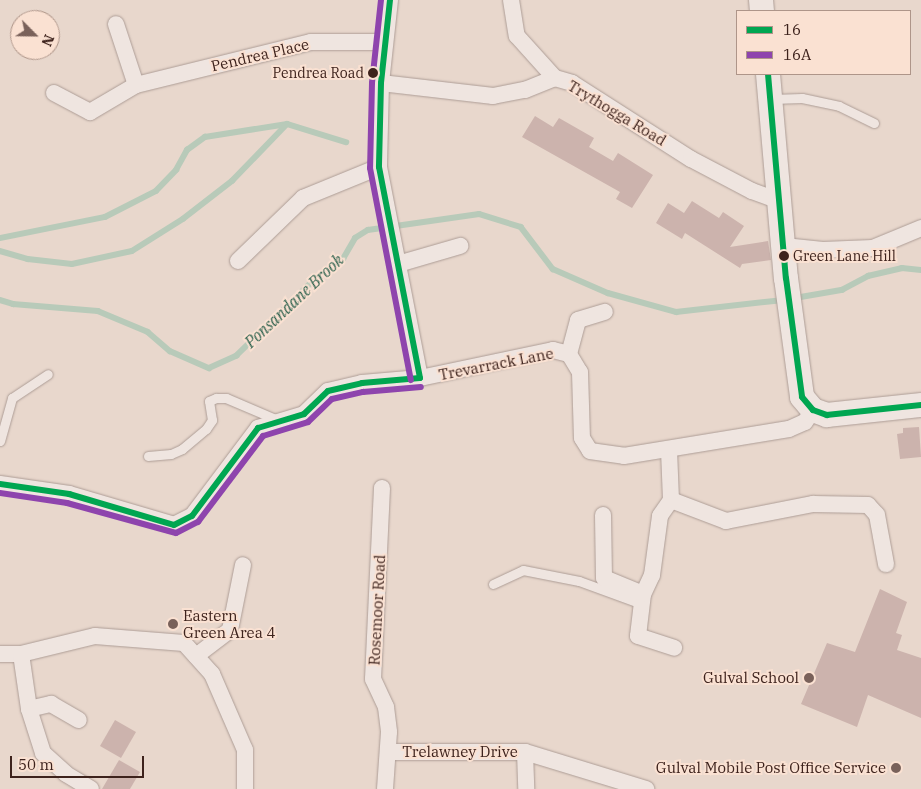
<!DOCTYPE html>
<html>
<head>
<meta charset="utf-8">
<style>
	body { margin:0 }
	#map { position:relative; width:921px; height:789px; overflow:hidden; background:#e8d7cc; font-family:"IBM Plex Serif",serif }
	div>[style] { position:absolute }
	.stream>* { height:5.5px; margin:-2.75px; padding:0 2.75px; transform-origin:2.75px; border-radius:2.75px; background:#b8cab9 }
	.building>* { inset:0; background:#ccb3ad }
	.roads { filter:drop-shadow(0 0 1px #ad9d96) drop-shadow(0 0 1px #ad9d96) }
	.service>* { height:9px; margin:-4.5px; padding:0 4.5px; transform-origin:4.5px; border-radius:4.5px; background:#efe5e0 }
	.minor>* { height:16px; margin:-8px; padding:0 8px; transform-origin:8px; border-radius:8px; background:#efe5e0 }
	.secondary>* { height:24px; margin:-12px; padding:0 12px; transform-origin:12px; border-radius:12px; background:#efe5e0 }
	.bus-1>* { height:6px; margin:-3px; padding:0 3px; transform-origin:3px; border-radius:3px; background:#00a651 }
	.bus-2>* { height:6px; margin:-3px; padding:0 3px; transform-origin:3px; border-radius:3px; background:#8e44ad }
	.dots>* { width:14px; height:14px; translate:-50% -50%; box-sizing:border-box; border:2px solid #fae1d2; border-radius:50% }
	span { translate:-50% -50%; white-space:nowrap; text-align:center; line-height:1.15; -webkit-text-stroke:4px #fae1d2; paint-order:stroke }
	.bus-label { font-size:14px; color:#3d221c }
	.right { translate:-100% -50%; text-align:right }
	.left { translate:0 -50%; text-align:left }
	.street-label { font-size:15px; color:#3d221c }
	.poi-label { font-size:15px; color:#3d221c }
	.water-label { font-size:16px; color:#295f4b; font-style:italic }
	.legend { position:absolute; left:736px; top:10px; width:175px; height:65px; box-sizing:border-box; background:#fae1d2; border:1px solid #ae9589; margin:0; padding:6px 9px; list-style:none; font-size:15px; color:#3d221c }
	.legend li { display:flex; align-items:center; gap:10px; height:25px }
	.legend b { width:25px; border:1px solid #ae9589 }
	.north { position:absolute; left:10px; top:10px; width:50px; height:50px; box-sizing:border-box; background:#fae1d2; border:1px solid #ae9589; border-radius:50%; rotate:113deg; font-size:14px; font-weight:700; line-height:20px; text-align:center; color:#3d221c }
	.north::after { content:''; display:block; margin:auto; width:18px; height:22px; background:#79615a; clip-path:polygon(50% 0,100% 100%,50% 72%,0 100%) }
	.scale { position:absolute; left:10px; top:756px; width:134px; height:22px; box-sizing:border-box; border:2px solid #3d221c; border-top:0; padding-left:6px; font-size:15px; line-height:18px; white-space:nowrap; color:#3d221c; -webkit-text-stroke:4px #fae1d2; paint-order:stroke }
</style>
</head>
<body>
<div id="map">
	<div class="stream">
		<div style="left:0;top:238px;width:107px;rotate:-11.3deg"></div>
		<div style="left:105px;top:217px;width:57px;rotate:-27deg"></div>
		<div style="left:156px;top:191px;width:29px;rotate:-46deg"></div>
		<div style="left:176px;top:170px;width:23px;rotate:-61deg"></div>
		<div style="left:187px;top:150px;width:22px;rotate:-36deg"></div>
		<div style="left:205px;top:137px;width:83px;rotate:-9deg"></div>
		<div style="left:0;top:251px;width:29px;rotate:16deg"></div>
		<div style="left:28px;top:259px;width:44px;rotate:6.5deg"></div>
		<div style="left:72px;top:264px;width:61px;rotate:-12.2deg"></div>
		<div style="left:132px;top:251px;width:60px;rotate:-32.1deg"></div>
		<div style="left:183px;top:219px;width:62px;rotate:-37.8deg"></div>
		<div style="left:232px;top:181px;width:79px;rotate:-46deg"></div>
		<div style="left:287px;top:124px;width:62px;rotate:17deg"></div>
		<div style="left:795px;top:298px;width:48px;rotate:-9.7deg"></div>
		<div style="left:842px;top:290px;width:30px;rotate:-28deg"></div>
		<div style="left:868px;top:276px;width:35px;rotate:-13deg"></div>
		<div style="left:902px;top:268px;width:19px;rotate:6deg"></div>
		<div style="left:0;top:300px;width:14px;rotate:17deg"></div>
		<div style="left:13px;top:304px;width:85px;rotate:4.7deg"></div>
		<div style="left:98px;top:311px;width:54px;rotate:22.8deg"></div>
		<div style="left:148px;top:332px;width:29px;rotate:41deg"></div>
		<div style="left:170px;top:351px;width:43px;rotate:23.6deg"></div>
		<div style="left:209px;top:368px;width:30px;rotate:-24deg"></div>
		<div style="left:236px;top:356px;width:109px;rotate:-44.3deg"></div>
		<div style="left:314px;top:280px;width:36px;rotate:-36deg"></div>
		<div style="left:343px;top:259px;width:24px;rotate:-60deg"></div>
		<div style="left:355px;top:238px;width:15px;rotate:-32deg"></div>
		<div style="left:368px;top:230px;width:112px;rotate:-8.2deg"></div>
		<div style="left:479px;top:214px;width:44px;rotate:17.2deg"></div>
		<div style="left:521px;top:227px;width:53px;rotate:52.7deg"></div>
		<div style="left:553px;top:269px;width:60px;rotate:23.6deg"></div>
		<div style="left:608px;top:293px;width:71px;rotate:15.6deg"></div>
		<div style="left:676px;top:312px;width:108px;rotate:-6.4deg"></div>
	</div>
	<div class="building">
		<div style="clip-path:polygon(535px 116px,553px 127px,559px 118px,594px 138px,589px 147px,613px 161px,618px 153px,653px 175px,632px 208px,616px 199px,620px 192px,522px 137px)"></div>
		<div style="clip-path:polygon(692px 201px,719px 218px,723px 212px,744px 226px,730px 247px,768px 241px,771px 260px,742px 264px,740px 268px,685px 233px,682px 239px,656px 223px,668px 203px,684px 213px)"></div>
		<div style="clip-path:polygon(919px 427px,921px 457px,900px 459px,897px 434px,903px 433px,903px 428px)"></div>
		<div style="clip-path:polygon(880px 589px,907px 602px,896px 633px,902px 635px,897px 650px,921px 658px,921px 718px,868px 695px,857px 727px,801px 704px,827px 643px,855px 652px)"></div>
		<div style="clip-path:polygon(115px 720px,136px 732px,121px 758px,100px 746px)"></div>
		<div style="clip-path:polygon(119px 760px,140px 772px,130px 789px,102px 789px)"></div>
	</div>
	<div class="roads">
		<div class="service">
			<div style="left:771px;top:99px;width:31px;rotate:-2deg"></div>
			<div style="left:802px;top:98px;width:38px;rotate:12deg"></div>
			<div style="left:839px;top:106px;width:39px;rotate:26deg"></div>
			<div style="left:0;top:441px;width:45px;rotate:-74.4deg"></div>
			<div style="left:12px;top:398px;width:43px;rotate:-33.7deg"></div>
			<div style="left:148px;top:456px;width:23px;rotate:-5deg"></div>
			<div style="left:171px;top:454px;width:12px;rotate:-24deg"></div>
			<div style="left:182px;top:449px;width:31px;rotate:-40deg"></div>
			<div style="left:206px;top:429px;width:11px;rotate:-56deg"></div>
			<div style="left:212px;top:420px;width:19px;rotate:-99deg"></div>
			<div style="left:209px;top:401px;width:8px;rotate:-23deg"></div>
			<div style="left:216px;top:398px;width:10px"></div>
			<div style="left:226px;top:398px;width:59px;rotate:23.1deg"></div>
			<div style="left:493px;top:584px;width:33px;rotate:-25deg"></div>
			<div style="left:523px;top:570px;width:57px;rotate:11.1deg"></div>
			<div style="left:579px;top:581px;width:67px;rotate:20.1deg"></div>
		</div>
		<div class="minor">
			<div style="left:390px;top:0;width:83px;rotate:96.2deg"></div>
			<div style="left:381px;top:83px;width:84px;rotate:91.4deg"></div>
			<div style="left:379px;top:167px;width:215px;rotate:79deg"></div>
			<div style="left:511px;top:0;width:36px;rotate:81deg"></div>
			<div style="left:517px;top:36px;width:57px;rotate:47.9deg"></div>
			<div style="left:381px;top:83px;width:113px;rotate:6.6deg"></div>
			<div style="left:493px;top:96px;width:33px;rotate:-11deg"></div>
			<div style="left:525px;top:90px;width:32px;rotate:-22deg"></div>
			<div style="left:555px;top:78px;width:18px;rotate:16deg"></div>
			<div style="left:572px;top:83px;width:141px;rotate:32.6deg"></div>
			<div style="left:691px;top:159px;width:69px;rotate:27.7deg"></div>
			<div style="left:752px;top:191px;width:32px;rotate:20deg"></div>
			<div style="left:136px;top:85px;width:180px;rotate:-13.8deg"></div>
			<div style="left:311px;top:42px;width:74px"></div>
			<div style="left:54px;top:93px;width:41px;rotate:27.8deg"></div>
			<div style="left:90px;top:112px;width:53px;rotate:-30.4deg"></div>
			<div style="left:136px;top:85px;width:64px;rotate:-108.2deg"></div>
			<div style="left:784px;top:246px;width:39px;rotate:6deg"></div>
			<div style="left:823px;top:250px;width:50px;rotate:-2.3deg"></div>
			<div style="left:873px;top:248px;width:52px;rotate:-22.6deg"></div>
			<div style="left:238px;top:261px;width:91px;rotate:-44.1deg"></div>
			<div style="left:303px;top:198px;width:82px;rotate:-22.2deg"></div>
			<div style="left:398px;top:264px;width:65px;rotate:-16.2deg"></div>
			<div style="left:569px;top:354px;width:35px;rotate:-75deg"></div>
			<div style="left:578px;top:320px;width:28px;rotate:-17deg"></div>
			<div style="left:669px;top:450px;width:50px;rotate:87.7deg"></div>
			<div style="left:671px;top:500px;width:19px;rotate:125deg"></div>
			<div style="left:660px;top:516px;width:60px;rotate:97.7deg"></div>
			<div style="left:652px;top:575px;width:21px;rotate:115deg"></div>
			<div style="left:643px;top:594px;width:42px;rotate:96.8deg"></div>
			<div style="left:638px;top:636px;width:38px;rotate:18deg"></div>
			<div style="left:0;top:484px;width:70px;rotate:8.2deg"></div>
			<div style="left:69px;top:494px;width:109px;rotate:16.4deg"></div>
			<div style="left:174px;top:525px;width:20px;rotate:-27deg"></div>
			<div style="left:192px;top:516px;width:110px;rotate:-53.1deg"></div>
			<div style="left:258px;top:428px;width:48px;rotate:-16.9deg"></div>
			<div style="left:304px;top:414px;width:33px;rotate:-44deg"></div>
			<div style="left:328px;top:391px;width:35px;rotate:-13deg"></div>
			<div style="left:362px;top:383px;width:58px;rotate:-4.9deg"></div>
			<div style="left:420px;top:378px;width:136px;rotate:-11.9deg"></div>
			<div style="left:553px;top:350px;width:16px;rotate:14deg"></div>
			<div style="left:569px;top:354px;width:21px;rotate:59deg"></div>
			<div style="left:580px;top:372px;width:66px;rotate:88.3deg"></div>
			<div style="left:582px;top:438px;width:15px;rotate:58deg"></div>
			<div style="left:590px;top:451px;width:34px;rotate:8deg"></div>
			<div style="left:624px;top:456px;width:167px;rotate:-9.3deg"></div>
			<div style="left:789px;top:429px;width:17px;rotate:-24deg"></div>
			<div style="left:805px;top:422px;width:14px;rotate:-56deg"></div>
			<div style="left:382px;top:488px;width:191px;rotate:92.7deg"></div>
			<div style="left:373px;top:679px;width:31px;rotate:65deg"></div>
			<div style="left:386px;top:707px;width:25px;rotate:83deg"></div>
			<div style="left:389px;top:732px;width:57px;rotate:94deg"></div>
			<div style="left:671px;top:500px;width:59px;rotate:20.9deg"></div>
			<div style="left:726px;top:521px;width:89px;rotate:-11.1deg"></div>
			<div style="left:813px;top:504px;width:55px;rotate:1deg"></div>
			<div style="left:868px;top:505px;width:13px;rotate:48deg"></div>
			<div style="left:877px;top:515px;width:50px;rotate:79.6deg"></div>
			<div style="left:603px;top:515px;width:63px;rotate:89.1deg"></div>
			<div style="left:604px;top:578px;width:42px;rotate:22.3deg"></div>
			<div style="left:0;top:654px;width:21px"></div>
			<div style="left:21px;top:654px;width:76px;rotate:-13.7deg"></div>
			<div style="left:95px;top:636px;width:89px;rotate:4.5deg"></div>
			<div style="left:184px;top:643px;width:42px;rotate:47.9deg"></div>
			<div style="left:212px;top:674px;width:83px;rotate:66.5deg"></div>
			<div style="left:245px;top:750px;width:39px;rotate:90deg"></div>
			<div style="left:21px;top:654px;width:56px;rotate:81.7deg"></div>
			<div style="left:29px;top:709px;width:46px;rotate:72.3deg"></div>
			<div style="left:43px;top:753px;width:31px;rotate:42deg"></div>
			<div style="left:66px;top:774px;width:29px;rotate:31deg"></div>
			<div style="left:196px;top:656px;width:43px;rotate:-37.4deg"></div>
			<div style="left:230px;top:630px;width:66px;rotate:-78.7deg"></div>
			<div style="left:29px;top:709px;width:23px;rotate:-13deg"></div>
			<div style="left:51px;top:704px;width:32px;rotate:30deg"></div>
			<div style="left:388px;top:752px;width:137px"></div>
			<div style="left:525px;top:752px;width:127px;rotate:17deg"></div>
			<div style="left:525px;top:752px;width:37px;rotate:88deg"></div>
		</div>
		<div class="secondary">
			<div style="left:761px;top:0;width:11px;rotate:85deg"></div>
			<div style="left:768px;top:74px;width:205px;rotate:85deg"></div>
			<div style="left:786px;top:278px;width:120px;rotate:82.3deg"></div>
			<div style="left:802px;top:397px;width:17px;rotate:50deg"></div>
			<div style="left:813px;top:410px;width:15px;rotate:20deg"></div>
			<div style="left:827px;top:415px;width:95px;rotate:-6.1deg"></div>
		</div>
	</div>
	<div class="bus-1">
		<div style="left:390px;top:0;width:83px;rotate:96.2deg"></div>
		<div style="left:381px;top:83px;width:84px;rotate:91.4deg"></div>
		<div style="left:379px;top:167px;width:215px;rotate:79deg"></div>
		<div style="left:768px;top:74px;width:205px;rotate:85deg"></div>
		<div style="left:786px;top:278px;width:120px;rotate:82.3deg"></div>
		<div style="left:802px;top:397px;width:17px;rotate:50deg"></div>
		<div style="left:813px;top:410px;width:15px;rotate:20deg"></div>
		<div style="left:827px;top:415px;width:95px;rotate:-6.1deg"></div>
		<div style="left:0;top:484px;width:70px;rotate:8.2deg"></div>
		<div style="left:69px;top:494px;width:109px;rotate:16.4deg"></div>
		<div style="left:174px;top:525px;width:20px;rotate:-27deg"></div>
		<div style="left:192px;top:516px;width:110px;rotate:-53.1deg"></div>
		<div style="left:258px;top:428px;width:48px;rotate:-16.9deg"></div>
		<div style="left:304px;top:414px;width:33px;rotate:-44deg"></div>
		<div style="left:328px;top:391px;width:35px;rotate:-13deg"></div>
		<div style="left:362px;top:383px;width:58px;rotate:-4.9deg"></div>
	</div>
	<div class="bus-2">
		<div style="left:381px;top:0;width:83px;rotate:96.2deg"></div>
		<div style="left:372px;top:83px;width:85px;rotate:91.3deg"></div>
		<div style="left:370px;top:168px;width:216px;rotate:79.1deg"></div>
		<div style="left:0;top:493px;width:68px;rotate:8.5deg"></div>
		<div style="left:67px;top:503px;width:113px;rotate:15.4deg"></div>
		<div style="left:176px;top:533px;width:25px;rotate:-27deg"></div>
		<div style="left:198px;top:522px;width:108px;rotate:-52.9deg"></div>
		<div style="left:263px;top:436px;width:47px;rotate:-17.3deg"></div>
		<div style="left:308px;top:422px;width:33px;rotate:-44deg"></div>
		<div style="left:332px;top:399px;width:32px;rotate:-13deg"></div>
		<div style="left:363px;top:392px;width:58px;rotate:-4.9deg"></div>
	</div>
	<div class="dots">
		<div style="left:373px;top:73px;background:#3d221c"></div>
		<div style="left:784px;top:256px;background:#3d221c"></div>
		<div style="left:173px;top:624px;background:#79615a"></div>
		<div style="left:809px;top:678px;background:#79615a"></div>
		<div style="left:896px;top:768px;background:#79615a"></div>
	</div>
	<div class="bus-label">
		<span class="right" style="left:364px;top:73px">Pendrea Road</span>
		<span class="left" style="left:793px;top:256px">Green Lane Hill</span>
	</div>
	<div class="street-label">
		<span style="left:260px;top:55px;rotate:-13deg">Pendrea Place</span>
		<span style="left:617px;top:113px;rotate:31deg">Trythogga Road</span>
		<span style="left:496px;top:364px;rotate:-11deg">Trevarrack Lane</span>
		<span style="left:377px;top:610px;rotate:-87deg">Rosemoor Road</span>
		<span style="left:460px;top:752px">Trelawney Drive</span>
	</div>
	<div class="poi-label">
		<span class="left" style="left:183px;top:624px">Eastern<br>Green Area 4</span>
		<span class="right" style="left:799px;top:678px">Gulval School</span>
		<span class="right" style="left:886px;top:768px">Gulval Mobile Post Office Service</span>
	</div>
	<div class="water-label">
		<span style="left:294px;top:301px;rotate:-43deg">Ponsandane Brook</span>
	</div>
	<ul class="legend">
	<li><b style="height:6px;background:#00a651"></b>16</li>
	<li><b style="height:6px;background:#8e44ad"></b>16A</li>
	</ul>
	<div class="north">N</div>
	<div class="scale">50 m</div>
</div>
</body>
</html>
